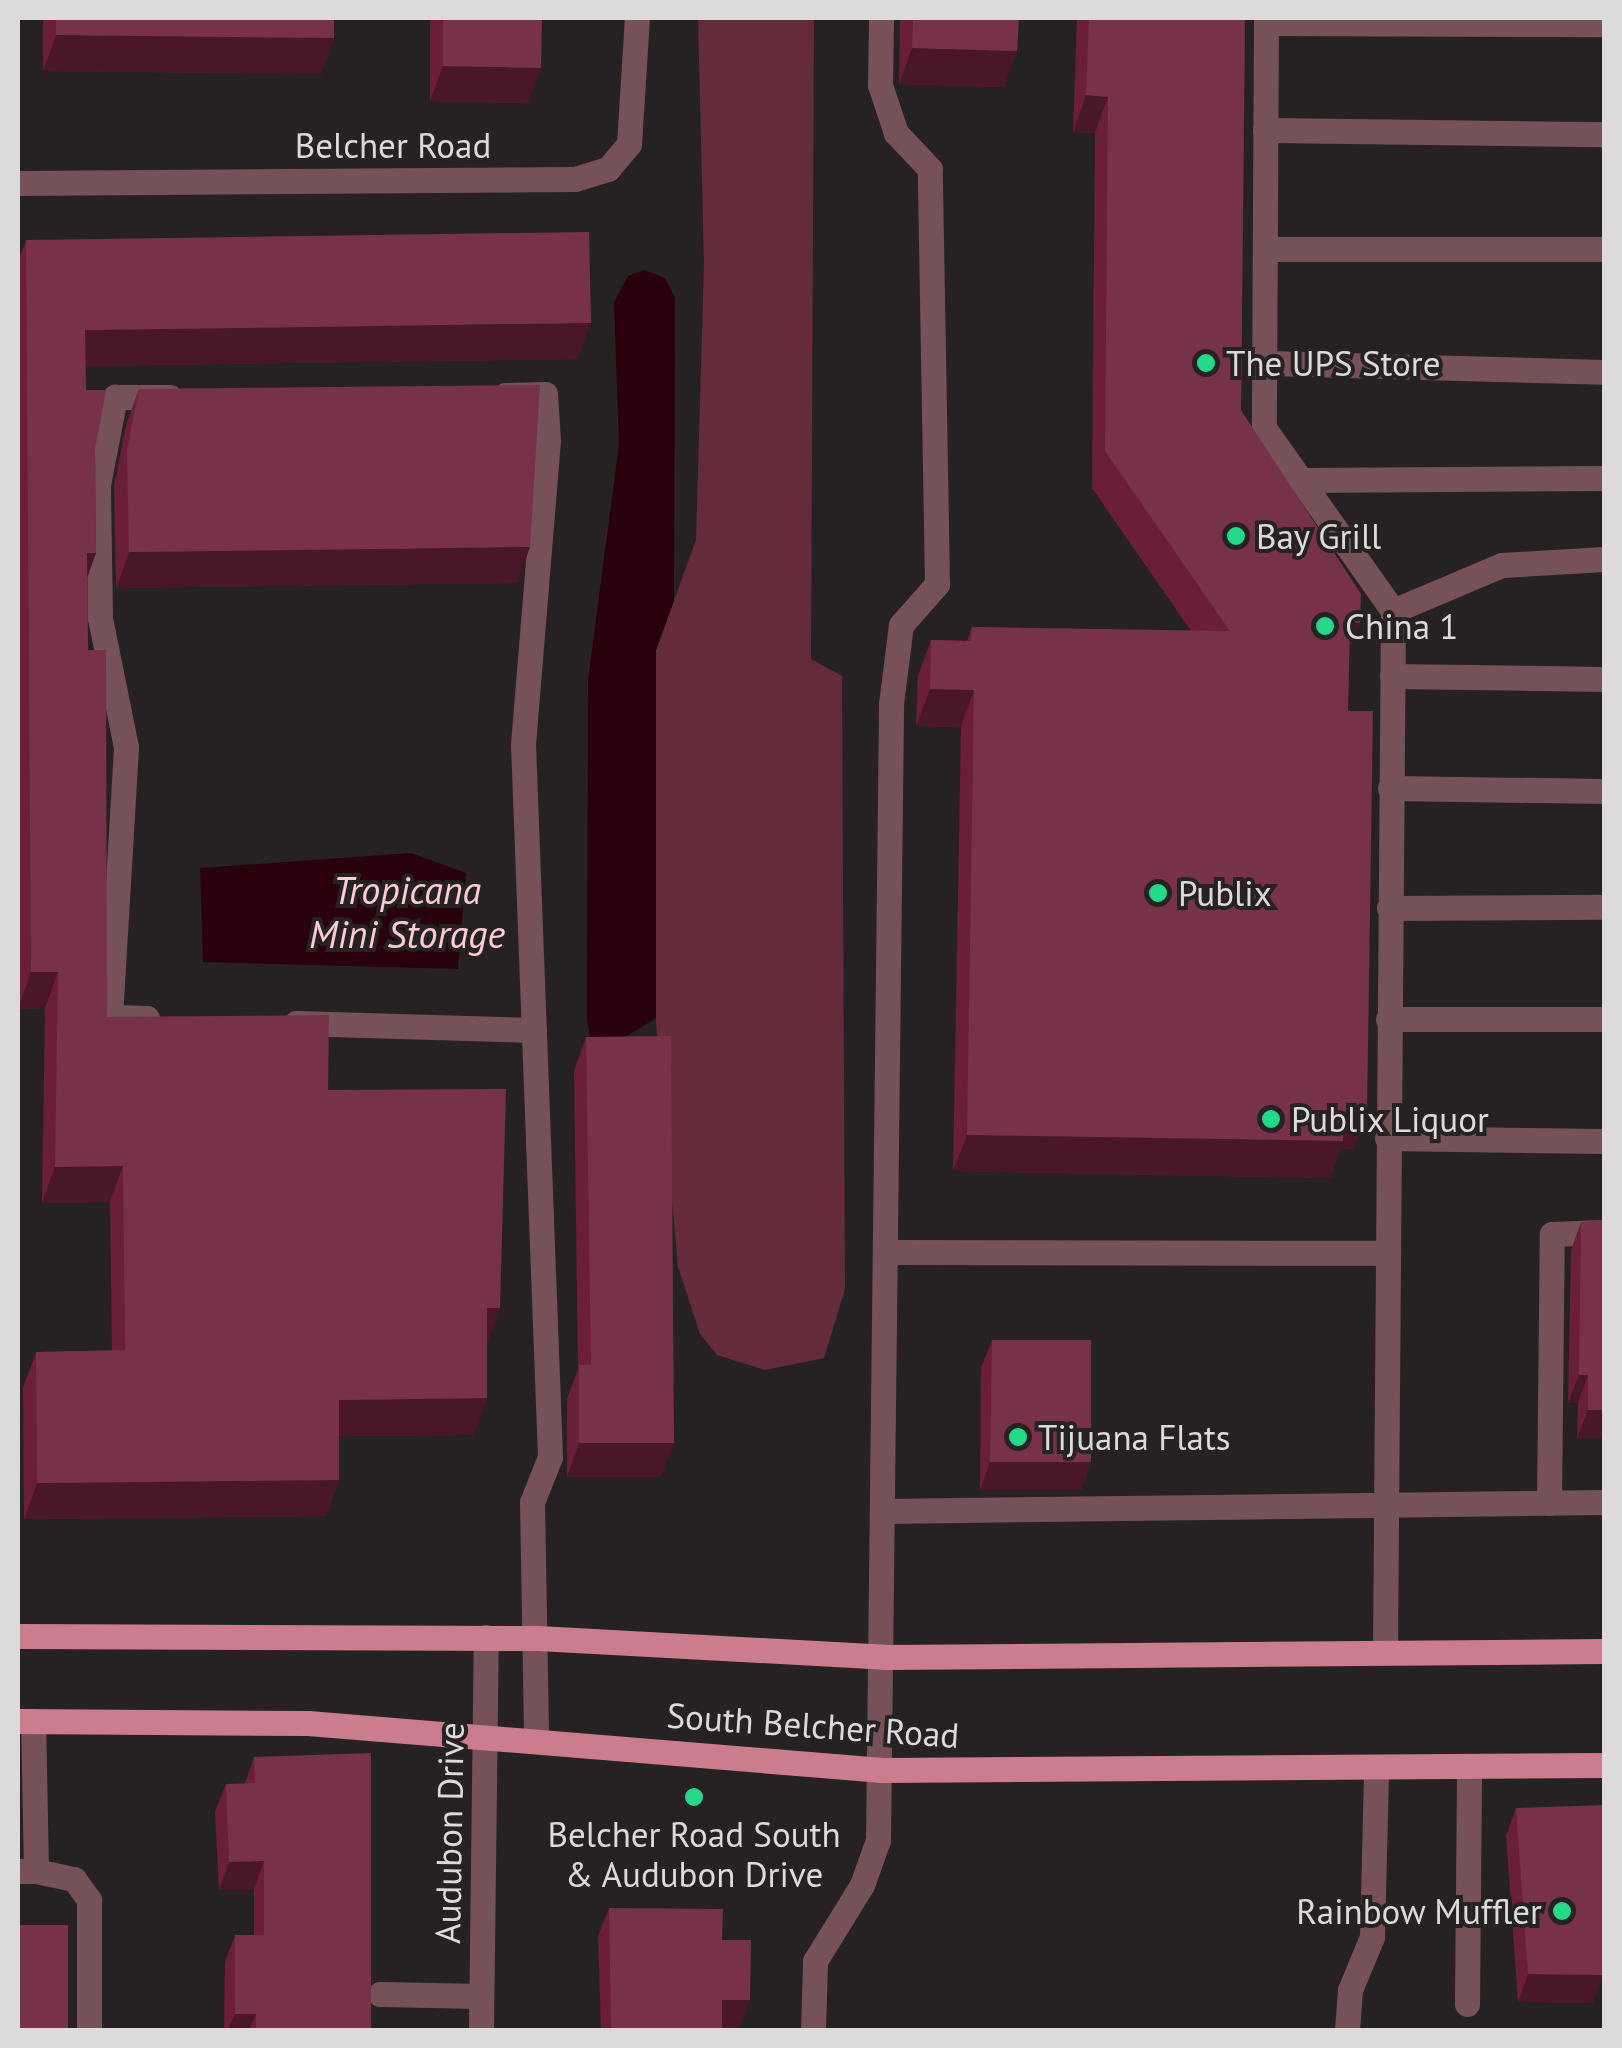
<!DOCTYPE html>
<html>
<head>
<meta charset="utf-8">
<style>
	body { margin:0 }
	#map { position:relative; width:1622px; height:2048px; overflow:hidden; background:#262223; font-family:"PT Sans",sans-serif }
	div>[style] { position:absolute }
	.green>* { inset:0; background:#642c3a }
	.water>* { inset:0; background:#28010c }
	.minor>* { height:25px; margin:-12.5px; padding:0 12.5px; transform-origin:12.5px; border-radius:12.5px; background:#775158 }
	.major>* { height:25px; margin:-12.5px; padding:0 12.5px; transform-origin:12.5px; border-radius:12.5px; background:#cb7d8d }
	.wall>* { inset:0; background:#6b1e38 }
	.shaded-wall>* { inset:0; background:#4a1728 }
	.building>* { inset:0; background:#77324a }
	.dots>* { width:28px; height:28px; translate:-50% -50%; box-sizing:border-box; border:5px solid #262223; border-radius:50% }
	span { translate:-50% -50%; white-space:nowrap; text-align:center; line-height:1.15; -webkit-text-stroke:8px #262223; paint-order:stroke }
	.street-label { font-size:35px; color:#dcdada }
	.poi-label { font-size:35px; color:#dcdada }
	.left { translate:0 -50%; text-align:left }
	.right { translate:-100% -50%; text-align:right }
	.water-label { font-size:38px; color:#ffccd5; font-style:italic }
	.frame { position:absolute; inset:0; border:20px solid #dcdada; pointer-events:none }
</style>
</head>
<body>
<div id="map">
	<div class="green">
		<div style="clip-path:polygon(698px 18px,814px 18px,811px 659px,842px 676px,845px 1289px,824px 1358px,765px 1370px,717px 1355px,700px 1334px,678px 1267px,656px 1023px,656px 650px,696px 540px,704px 263px)"></div>
	</div>
	<div class="water">
		<div style="clip-path:polygon(644px 270px,665px 278px,675px 298px,674px 601px,656px 650px,656px 1018px,614px 1044px,591px 1040px,587px 1020px,588px 680px,619px 444px,614px 302px,628px 276px)"></div>
		<div style="clip-path:polygon(411px 853px,466px 873px,458px 969px,203px 962px,200px 868px)"></div>
	</div>
	<div class="minor">
		<div style="left:1266px;top:18px;width:410px;rotate:90.3deg"></div>
		<div style="left:1264px;top:428px;width:224px;rotate:54.8deg"></div>
		<div style="left:1393px;top:611px;width:1041px;rotate:90.44deg"></div>
		<div style="left:1266px;top:23px;width:338px;rotate:0.2deg"></div>
		<div style="left:1265px;top:130px;width:339px;rotate:0.7deg"></div>
		<div style="left:18px;top:183px;width:557px;rotate:-0.41deg"></div>
		<div style="left:575px;top:179px;width:34px;rotate:-17deg"></div>
		<div style="left:608px;top:169px;width:33px;rotate:-50deg"></div>
		<div style="left:629px;top:144px;width:126px;rotate:-86.4deg"></div>
		<div style="left:1265px;top:249px;width:339px"></div>
		<div style="left:1265px;top:363px;width:339px;rotate:1.5deg"></div>
		<div style="left:505px;top:395px;width:40px;rotate:-1.4deg"></div>
		<div style="left:545px;top:394px;width:46px;rotate:86.3deg"></div>
		<div style="left:548px;top:440px;width:305px;rotate:94.7deg"></div>
		<div style="left:523px;top:744px;width:714px;rotate:87.83deg"></div>
		<div style="left:550px;top:1457px;width:48px;rotate:111.8deg"></div>
		<div style="left:532px;top:1502px;width:237px;rotate:89deg"></div>
		<div style="left:1301px;top:480px;width:303px;rotate:-0.4deg"></div>
		<div style="left:1393px;top:611px;width:118px;rotate:-22.9deg"></div>
		<div style="left:1502px;top:565px;width:102px;rotate:-3.4deg"></div>
		<div style="left:1392px;top:676px;width:212px;rotate:0.8deg"></div>
		<div style="left:1390px;top:788px;width:214px;rotate:0.8deg"></div>
		<div style="left:1389px;top:908px;width:215px;rotate:-0.3deg"></div>
		<div style="left:147px;top:1018px;width:37px;rotate:-178deg"></div>
		<div style="left:110px;top:1017px;width:270px;rotate:-86.6deg"></div>
		<div style="left:126px;top:747px;width:132px;rotate:-101.4deg"></div>
		<div style="left:100px;top:618px;width:133px;rotate:-90.9deg"></div>
		<div style="left:98px;top:485px;width:90px;rotate:-79.1deg"></div>
		<div style="left:115px;top:397px;width:55px"></div>
		<div style="left:1388px;top:1019px;width:216px"></div>
		<div style="left:296px;top:1023px;width:238px;rotate:1.7deg"></div>
		<div style="left:1387px;top:1138px;width:217px;rotate:0.8deg"></div>
		<div style="left:890px;top:1252px;width:495px;rotate:0.1deg"></div>
		<div style="left:1549px;top:1503px;width:269px;rotate:-89.4deg"></div>
		<div style="left:1552px;top:1234px;width:52px;rotate:-2.2deg"></div>
		<div style="left:884px;top:1511px;width:720px;rotate:-0.72deg"></div>
		<div style="left:18px;top:1871px;width:18px"></div>
		<div style="left:36px;top:1871px;width:150px;rotate:-91.1deg"></div>
		<div style="left:36px;top:1871px;width:39px;rotate:12deg"></div>
		<div style="left:74px;top:1879px;width:26px;rotate:54deg"></div>
		<div style="left:89px;top:1900px;width:130px;rotate:90deg"></div>
		<div style="left:380px;top:1994px;width:101px;rotate:1.1deg"></div>
		<div style="left:1467px;top:2004px;width:238px;rotate:-89.5deg"></div>
		<div style="left:481px;top:2030px;width:393px;rotate:-89.3deg"></div>
		<div style="left:813px;top:2030px;width:69px;rotate:-88.3deg"></div>
		<div style="left:815px;top:1961px;width:89px;rotate:-58.3deg"></div>
		<div style="left:862px;top:1885px;width:48px;rotate:-70.4deg"></div>
		<div style="left:878px;top:1840px;width:1136px;rotate:-89.34deg"></div>
		<div style="left:891px;top:704px;width:80px;rotate:-82.8deg"></div>
		<div style="left:901px;top:625px;width:55px;rotate:-48.7deg"></div>
		<div style="left:937px;top:584px;width:415px;rotate:-91deg"></div>
		<div style="left:930px;top:169px;width:50px;rotate:-133.4deg"></div>
		<div style="left:896px;top:133px;width:51px;rotate:-108.4deg"></div>
		<div style="left:880px;top:85px;width:67px;rotate:-89.1deg"></div>
		<div style="left:1347px;top:2030px;width:40px;rotate:-85.7deg"></div>
		<div style="left:1350px;top:1990px;width:57px;rotate:-67.5deg"></div>
		<div style="left:1372px;top:1937px;width:169px;rotate:-88.6deg"></div>
	</div>
	<div class="major">
		<div style="left:18px;top:1636px;width:520px;rotate:0.22deg"></div>
		<div style="left:538px;top:1638px;width:347px;rotate:3.1deg"></div>
		<div style="left:884px;top:1657px;width:720px;rotate:-0.48deg"></div>
		<div style="left:18px;top:1721px;width:290px;rotate:0.4deg"></div>
		<div style="left:308px;top:1723px;width:576px;rotate:4.68deg"></div>
		<div style="left:882px;top:1770px;width:722px;rotate:-0.4deg"></div>
	</div>
	<div class="wall">
		<div style="clip-path:polygon(43px 18px,334px 18px,321px 74px,43px 71px)"></div>
		<div style="clip-path:polygon(430px 18px,542px 18px,528px 103px,430px 101px)"></div>
		<div style="clip-path:polygon(900px 18px,1019px 18px,1004px 87px,899px 84px)"></div>
		<div style="clip-path:polygon(1077px 18px,1245px 18px,1241px 410px,1349px 651px,1348px 711px,1354px 1149px,1341px 1148px,1330px 1178px,953px 1171px,961px 727px,916px 726px,918px 676px,931px 640px,967px 641px,972px 627px,1191px 631px,1092px 488px,1095px 133px,1073px 132px)"></div>
		<div style="clip-path:polygon(26px 240px,577px 359px,85px 366px,86px 390px,95px 449px,96px 553px,87px 578px,88px 650px,107px 1017px,328px 1090px,487px 1344px,474px 1435px,339px 1436px,339px 1480px,326px 1516px,24px 1519px,23px 1388px,36px 1352px,112px 1351px,110px 1202px,42px 1203px,45px 1008px,18px 1009px,18px 262px)"></div>
		<div style="clip-path:polygon(139px 389px,517px 583px,116px 588px,114px 486px,126px 425px)"></div>
		<div style="clip-path:polygon(586px 1037px,661px 1477px,567px 1477px,567px 1399px,578px 1369px,574px 1071px)"></div>
		<div style="clip-path:polygon(1581px 1222px,1604px 1437px,1577px 1438px,1578px 1403px,1568px 1403px,1571px 1250px)"></div>
		<div style="clip-path:polygon(992px 1340px,1091px 1462px,1081px 1490px,980px 1490px,981px 1368px)"></div>
		<div style="clip-path:polygon(254px 1757px,371px 2030px,224px 2030px,225px 1962px,235px 1935px,254px 1935px,254px 1889px,219px 1890px,215px 1812px,226px 1784px,245px 1784px)"></div>
		<div style="clip-path:polygon(1516px 1808px,1593px 2003px,1518px 2002px,1506px 1836px)"></div>
		<div style="clip-path:polygon(609px 1908px,722px 1940px,740px 2028px,722px 2028px,722px 2030px,601px 2030px,598px 1936px)"></div>
	</div>
	<div class="shaded-wall">
		<div style="clip-path:polygon(56px 35px,334px 38px,321px 74px,43px 71px)"></div>
		<div style="clip-path:polygon(912px 48px,1017px 51px,1004px 87px,899px 84px)"></div>
		<div style="clip-path:polygon(443px 66px,541px 68px,528px 103px,430px 101px)"></div>
		<div style="clip-path:polygon(1086px 95px,1108px 97px,1095px 133px,1073px 132px)"></div>
		<div style="clip-path:polygon(591px 323px,577px 359px,72px 366px,85px 330px)"></div>
		<div style="clip-path:polygon(530px 547px,517px 583px,116px 588px,129px 552px)"></div>
		<div style="clip-path:polygon(87px 553px,96px 553px,83px 589px)"></div>
		<div style="clip-path:polygon(1350px 622px,1360px 623px,1346px 659px)"></div>
		<div style="clip-path:polygon(930px 689px,974px 690px,961px 727px,916px 726px)"></div>
		<div style="clip-path:polygon(31px 972px,58px 972px,45px 1008px,18px 1009px)"></div>
		<div style="clip-path:polygon(1344px 1112px,1367px 1113px,1354px 1149px,1341px 1148px,1330px 1178px,953px 1171px,967px 1135px)"></div>
		<div style="clip-path:polygon(123px 1166px,110px 1202px,42px 1203px,55px 1167px)"></div>
		<div style="clip-path:polygon(487px 1308px,500px 1308px,487px 1344px)"></div>
		<div style="clip-path:polygon(1579px 1375px,1588px 1375px,1578px 1403px,1568px 1403px)"></div>
		<div style="clip-path:polygon(487px 1398px,474px 1435px,326px 1436px,339px 1400px)"></div>
		<div style="clip-path:polygon(1588px 1410px,1604px 1410px,1604px 1437px,1577px 1438px)"></div>
		<div style="clip-path:polygon(579px 1443px,674px 1443px,661px 1477px,567px 1477px)"></div>
		<div style="clip-path:polygon(990px 1462px,1091px 1462px,1081px 1490px,980px 1490px)"></div>
		<div style="clip-path:polygon(339px 1480px,326px 1516px,24px 1519px,37px 1483px)"></div>
		<div style="clip-path:polygon(264px 1861px,254px 1889px,219px 1890px,229px 1862px)"></div>
		<div style="clip-path:polygon(1528px 1974px,1603px 1975px,1593px 2003px,1518px 2002px)"></div>
		<div style="clip-path:polygon(722px 2000px,750px 2000px,740px 2028px,712px 2027px)"></div>
		<div style="clip-path:polygon(235px 2014px,256px 2014px,249px 2030px,228px 2030px)"></div>
	</div>
	<div class="building">
		<div style="clip-path:polygon(56px 18px,334px 18px,334px 38px,56px 35px)"></div>
		<div style="clip-path:polygon(443px 18px,542px 18px,541px 68px,443px 66px)"></div>
		<div style="clip-path:polygon(913px 18px,1019px 18px,1017px 51px,912px 48px)"></div>
		<div style="clip-path:polygon(1089px 18px,1245px 18px,1241px 410px,1361px 594px,1360px 623px,1350px 622px,1348px 711px,1373px 711px,1367px 1113px,1344px 1112px,1343px 1141px,967px 1135px,974px 690px,930px 689px,931px 640px,971px 641px,972px 627px,1230px 631px,1105px 451px,1108px 97px,1086px 95px)"></div>
		<div style="clip-path:polygon(589px 232px,591px 323px,85px 330px,86px 390px,106px 390px,95px 449px,96px 553px,87px 553px,88px 650px,106px 650px,107px 1017px,329px 1015px,328px 1090px,506px 1089px,500px 1308px,487px 1308px,487px 1398px,339px 1400px,339px 1480px,37px 1483px,36px 1352px,125px 1350px,123px 1166px,55px 1167px,58px 972px,31px 972px,26px 240px)"></div>
		<div style="clip-path:polygon(540px 385px,530px 547px,129px 552px,127px 450px,139px 389px)"></div>
		<div style="clip-path:polygon(671px 1036px,674px 1443px,579px 1443px,579px 1365px,591px 1365px,586px 1037px)"></div>
		<div style="clip-path:polygon(1604px 1220px,1604px 1410px,1588px 1410px,1588px 1375px,1579px 1375px,1581px 1222px)"></div>
		<div style="clip-path:polygon(992px 1340px,1091px 1340px,1091px 1462px,990px 1462px)"></div>
		<div style="clip-path:polygon(371px 1753px,371px 2030px,256px 2030px,256px 2014px,235px 2014px,235px 1935px,264px 1935px,264px 1861px,229px 1862px,226px 1784px,255px 1783px,254px 1757px)"></div>
		<div style="clip-path:polygon(1604px 1805px,1603px 1975px,1528px 1974px,1516px 1808px)"></div>
		<div style="clip-path:polygon(609px 1908px,723px 1909px,722px 1940px,751px 1940px,750px 2000px,722px 2000px,722px 2030px,611px 2030px)"></div>
		<div style="clip-path:polygon(18px 1925px,68px 1925px,68px 2030px,18px 2030px)"></div>
	</div>
	<div class="dots">
		<div style="left:1206px;top:363px;background:#23d886"></div>
		<div style="left:1236px;top:536px;background:#23d886"></div>
		<div style="left:1325px;top:626px;background:#23d886"></div>
		<div style="left:1158px;top:893px;background:#23d886"></div>
		<div style="left:1271px;top:1119px;background:#23d886"></div>
		<div style="left:1018px;top:1437px;background:#23d886"></div>
		<div style="left:694px;top:1797px;background:#23d886"></div>
		<div style="left:1562px;top:1911px;background:#23d886"></div>
	</div>
	<div class="street-label">
		<span style="left:393px;top:145px">Belcher Road</span>
		<span style="left:813px;top:1725px;rotate:4deg">South Belcher Road</span>
		<span style="left:449px;top:1833px;rotate:-89deg">Audubon Drive</span>
	</div>
	<div class="poi-label">
		<span class="left" style="left:1226px;top:363px">The UPS Store</span>
		<span class="left" style="left:1256px;top:536px">Bay Grill</span>
		<span class="left" style="left:1345px;top:626px">China 1</span>
		<span class="left" style="left:1178px;top:893px">Publix</span>
		<span class="left" style="left:1291px;top:1119px">Publix Liquor</span>
		<span class="left" style="left:1038px;top:1437px">Tijuana Flats</span>
		<span style="left:694px;top:1854px">Belcher Road South<br>&amp; Audubon Drive</span>
		<span class="right" style="left:1542px;top:1911px">Rainbow Muffler</span>
	</div>
	<div class="water-label">
		<span style="left:407px;top:912px">Tropicana<br>Mini Storage</span>
	</div>
	<div class="frame"></div>
</div>
</body>
</html>
